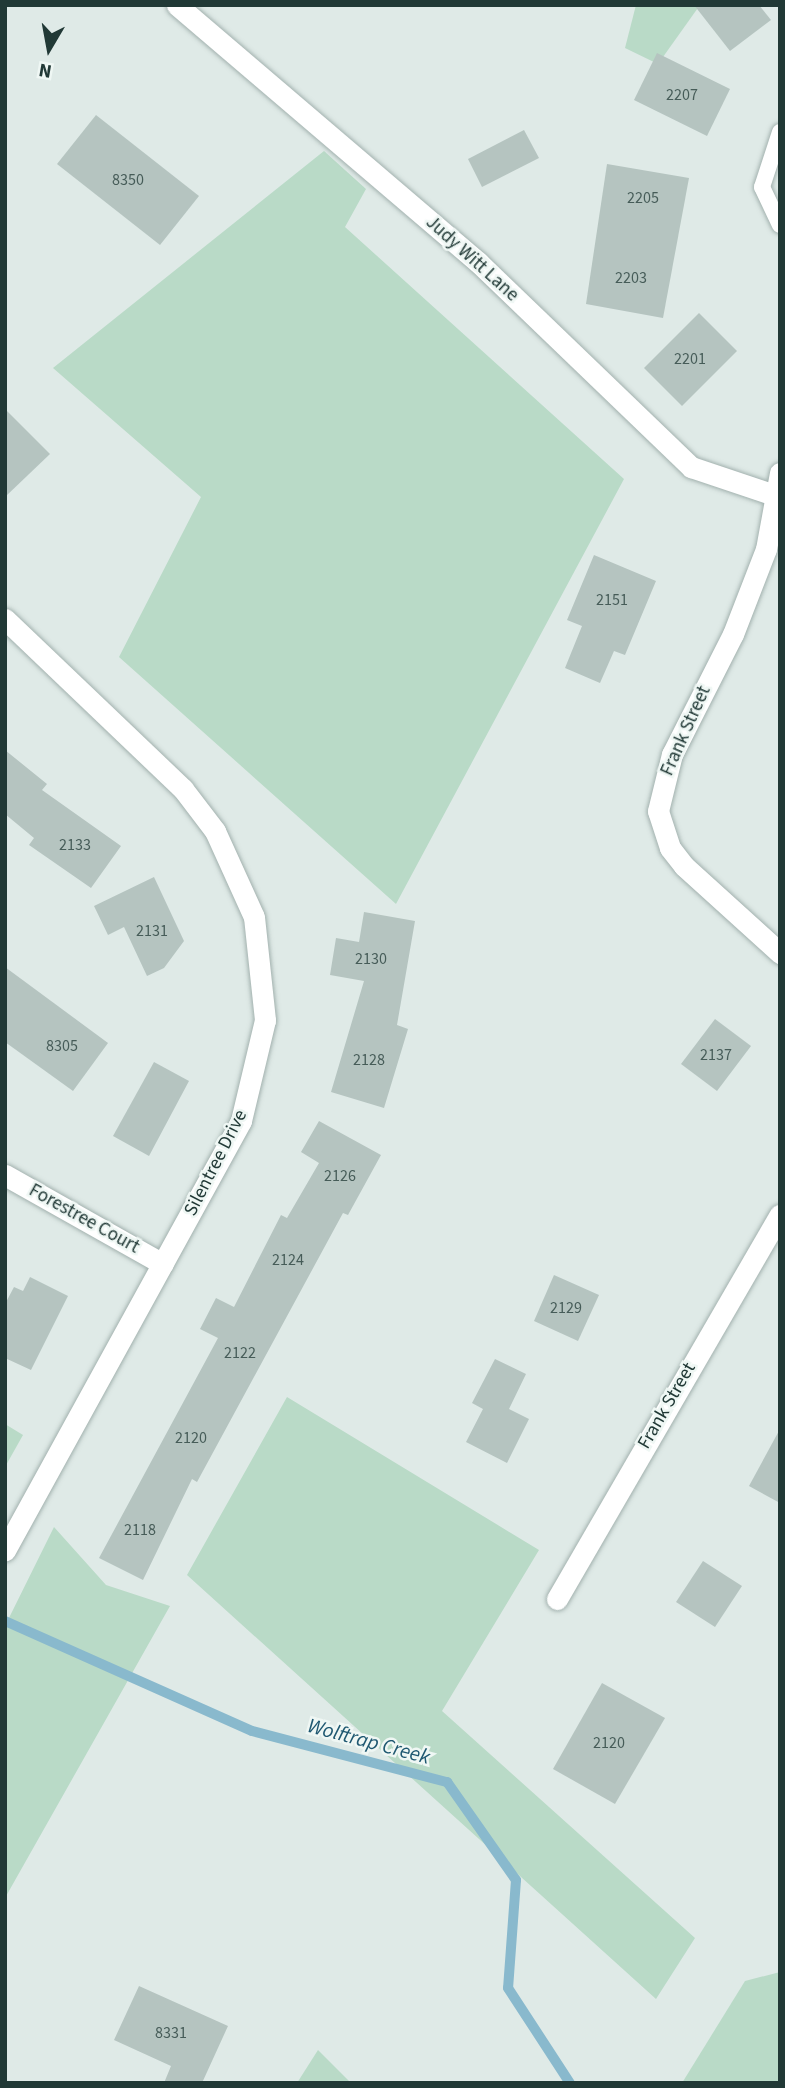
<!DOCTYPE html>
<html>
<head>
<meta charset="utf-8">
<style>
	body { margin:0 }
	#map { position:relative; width:785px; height:2088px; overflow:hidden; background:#dfeae7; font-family:"Source Sans 3",sans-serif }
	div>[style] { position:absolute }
	.green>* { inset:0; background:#b9dac7 }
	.stream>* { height:10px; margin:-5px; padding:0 5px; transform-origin:5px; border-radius:5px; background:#89b9cd }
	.building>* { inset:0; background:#b5c4c0 }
	.roads { filter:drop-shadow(0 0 2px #a2b1ae) drop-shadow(0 0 2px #a2b1ae) }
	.service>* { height:16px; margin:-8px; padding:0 8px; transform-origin:8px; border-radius:8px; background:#fff }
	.minor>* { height:21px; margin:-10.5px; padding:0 10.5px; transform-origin:10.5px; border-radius:10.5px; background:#fff }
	span { translate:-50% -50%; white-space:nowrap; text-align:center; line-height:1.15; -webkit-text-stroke:5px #eff7f4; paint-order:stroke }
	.number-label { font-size:16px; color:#465c58 }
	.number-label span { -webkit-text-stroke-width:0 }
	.street-label { font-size:19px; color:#213936 }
	.water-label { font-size:21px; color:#1f5871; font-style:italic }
	.frame { position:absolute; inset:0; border:7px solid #213936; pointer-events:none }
	.north { position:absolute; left:14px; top:14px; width:70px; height:70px; -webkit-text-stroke:5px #eff7f4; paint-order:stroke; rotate:190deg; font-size:19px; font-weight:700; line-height:28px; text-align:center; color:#213936 }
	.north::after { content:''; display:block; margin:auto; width:24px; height:32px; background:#213936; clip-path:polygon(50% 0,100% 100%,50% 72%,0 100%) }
</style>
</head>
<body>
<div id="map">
	<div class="green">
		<div style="clip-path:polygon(636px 5px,700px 5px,658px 64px,625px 48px)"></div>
		<div style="clip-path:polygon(324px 151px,366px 189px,345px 227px,624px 479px,396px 904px,119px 657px,201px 497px,53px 368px)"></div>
		<div style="clip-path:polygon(287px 1397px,539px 1550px,442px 1711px,695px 1938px,656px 1999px,187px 1575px)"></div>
		<div style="clip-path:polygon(5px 1424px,23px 1435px,5px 1467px)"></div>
		<div style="clip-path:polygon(54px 1527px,106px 1585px,170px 1606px,5px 1898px,5px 1626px)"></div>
		<div style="clip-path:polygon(780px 1972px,780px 2083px,682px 2083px,745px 1981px)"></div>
		<div style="clip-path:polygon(318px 2050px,351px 2083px,297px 2083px)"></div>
	</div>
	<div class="stream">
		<div style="left:5px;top:1621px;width:270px;rotate:24deg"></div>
		<div style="left:252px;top:1731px;width:202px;rotate:14.7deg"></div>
		<div style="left:447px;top:1782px;width:120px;rotate:54.9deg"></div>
		<div style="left:516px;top:1880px;width:108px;rotate:94.2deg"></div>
		<div style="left:508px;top:1988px;width:113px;rotate:56.9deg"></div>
	</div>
	<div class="building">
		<div style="clip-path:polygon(694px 5px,759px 5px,771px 20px,730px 51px)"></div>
		<div style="clip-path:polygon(657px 53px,730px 89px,707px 136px,634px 100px)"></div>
		<div style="clip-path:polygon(96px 115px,199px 196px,160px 245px,57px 164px)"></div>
		<div style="clip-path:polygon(524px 130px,539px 158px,482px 187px,468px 159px)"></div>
		<div style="clip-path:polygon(607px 164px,689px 178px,663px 318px,586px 304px)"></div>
		<div style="clip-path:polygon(699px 313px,737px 351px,682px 406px,644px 368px)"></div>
		<div style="clip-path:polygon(5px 409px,50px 454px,5px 497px)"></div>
		<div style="clip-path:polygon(594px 555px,656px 581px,625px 655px,614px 651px,600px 683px,565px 668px,582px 626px,567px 620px)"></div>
		<div style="clip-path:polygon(5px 750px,47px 784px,42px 790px,121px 846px,91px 888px,29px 845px,34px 838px,5px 814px)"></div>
		<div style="clip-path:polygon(154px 877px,184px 941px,164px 968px,147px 976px,124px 927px,108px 935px,94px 906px)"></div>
		<div style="clip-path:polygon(364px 912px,415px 921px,397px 1025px,408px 1029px,384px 1108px,331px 1092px,364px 981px,330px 975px,336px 938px,359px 942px)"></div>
		<div style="clip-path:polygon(5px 967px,108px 1043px,73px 1091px,5px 1042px)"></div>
		<div style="clip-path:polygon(715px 1019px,751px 1046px,717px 1091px,681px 1064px)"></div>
		<div style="clip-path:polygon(154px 1062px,189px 1081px,149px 1156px,113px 1136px)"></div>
		<div style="clip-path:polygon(319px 1121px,381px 1155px,348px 1215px,343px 1213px,197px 1482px,192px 1479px,143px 1580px,99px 1558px,218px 1338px,200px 1329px,216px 1298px,234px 1307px,281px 1215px,287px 1218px,319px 1163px,301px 1152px)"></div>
		<div style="clip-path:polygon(554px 1275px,599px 1295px,578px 1341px,534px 1321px)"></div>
		<div style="clip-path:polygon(30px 1277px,68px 1296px,31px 1370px,5px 1358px,5px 1304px,14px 1287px,23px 1291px)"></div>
		<div style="clip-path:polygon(495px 1359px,526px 1374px,509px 1409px,529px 1419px,507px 1463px,466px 1442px,483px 1409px,472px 1403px)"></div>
		<div style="clip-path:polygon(780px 1429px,780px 1503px,749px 1486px)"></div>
		<div style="clip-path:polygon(703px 1561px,742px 1586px,715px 1627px,676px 1602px)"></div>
		<div style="clip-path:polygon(602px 1683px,665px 1718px,615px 1804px,553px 1769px)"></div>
		<div style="clip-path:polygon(139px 1986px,228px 2026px,202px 2083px,164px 2083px,171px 2066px,114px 2040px)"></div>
	</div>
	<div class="roads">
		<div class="service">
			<div style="left:780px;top:132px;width:58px;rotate:108.1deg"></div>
			<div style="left:762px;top:187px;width:42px;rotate:64.7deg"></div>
		</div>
		<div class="minor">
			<div style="left:177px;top:5px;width:396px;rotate:40.5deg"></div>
			<div style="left:478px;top:262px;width:296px;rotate:43.9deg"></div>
			<div style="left:691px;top:467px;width:88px;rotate:18.6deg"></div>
			<div style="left:780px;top:473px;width:77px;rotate:100.4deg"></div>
			<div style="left:766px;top:549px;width:91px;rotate:111.2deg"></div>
			<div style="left:733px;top:634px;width:135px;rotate:116.9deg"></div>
			<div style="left:672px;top:754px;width:59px;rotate:103.8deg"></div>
			<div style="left:658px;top:811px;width:39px;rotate:72deg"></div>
			<div style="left:670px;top:848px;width:23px;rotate:52deg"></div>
			<div style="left:684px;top:866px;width:130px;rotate:42.2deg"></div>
			<div style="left:5px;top:619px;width:246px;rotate:43.7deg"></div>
			<div style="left:183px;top:789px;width:53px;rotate:52.7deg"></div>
			<div style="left:215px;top:831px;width:94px;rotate:65.6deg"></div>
			<div style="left:254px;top:917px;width:104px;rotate:83.9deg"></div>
			<div style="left:265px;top:1020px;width:104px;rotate:103.4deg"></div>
			<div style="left:241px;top:1121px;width:490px;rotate:118.8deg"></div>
			<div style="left:5px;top:1175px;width:181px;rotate:29.4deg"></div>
			<div style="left:557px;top:1599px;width:444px;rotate:-59.9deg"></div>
		</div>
	</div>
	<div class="number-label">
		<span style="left:682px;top:95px">2207</span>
		<span style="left:128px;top:180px">8350</span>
		<span style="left:643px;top:198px">2205</span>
		<span style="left:631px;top:278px">2203</span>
		<span style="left:690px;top:359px">2201</span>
		<span style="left:612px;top:600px">2151</span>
		<span style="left:75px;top:845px">2133</span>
		<span style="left:152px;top:931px">2131</span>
		<span style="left:371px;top:959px">2130</span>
		<span style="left:62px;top:1046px">8305</span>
		<span style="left:716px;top:1055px">2137</span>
		<span style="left:369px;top:1060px">2128</span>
		<span style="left:340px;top:1176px">2126</span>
		<span style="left:288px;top:1260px">2124</span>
		<span style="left:566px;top:1308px">2129</span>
		<span style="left:240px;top:1353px">2122</span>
		<span style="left:191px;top:1438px">2120</span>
		<span style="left:140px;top:1530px">2118</span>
		<span style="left:609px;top:1743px">2120</span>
		<span style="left:171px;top:2033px">8331</span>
	</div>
	<div class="street-label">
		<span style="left:472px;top:259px;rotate:42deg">Judy Witt Lane</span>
		<span style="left:686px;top:731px;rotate:-66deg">Frank Street</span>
		<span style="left:216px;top:1163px;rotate:-63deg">Silentree Drive</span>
		<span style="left:84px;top:1219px;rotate:29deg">Forestree Court</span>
		<span style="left:667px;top:1406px;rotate:-60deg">Frank Street</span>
	</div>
	<div class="water-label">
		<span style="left:369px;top:1741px;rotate:15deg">Wolftrap Creek</span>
	</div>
	<div class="frame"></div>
	<div class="north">N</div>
</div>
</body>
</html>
